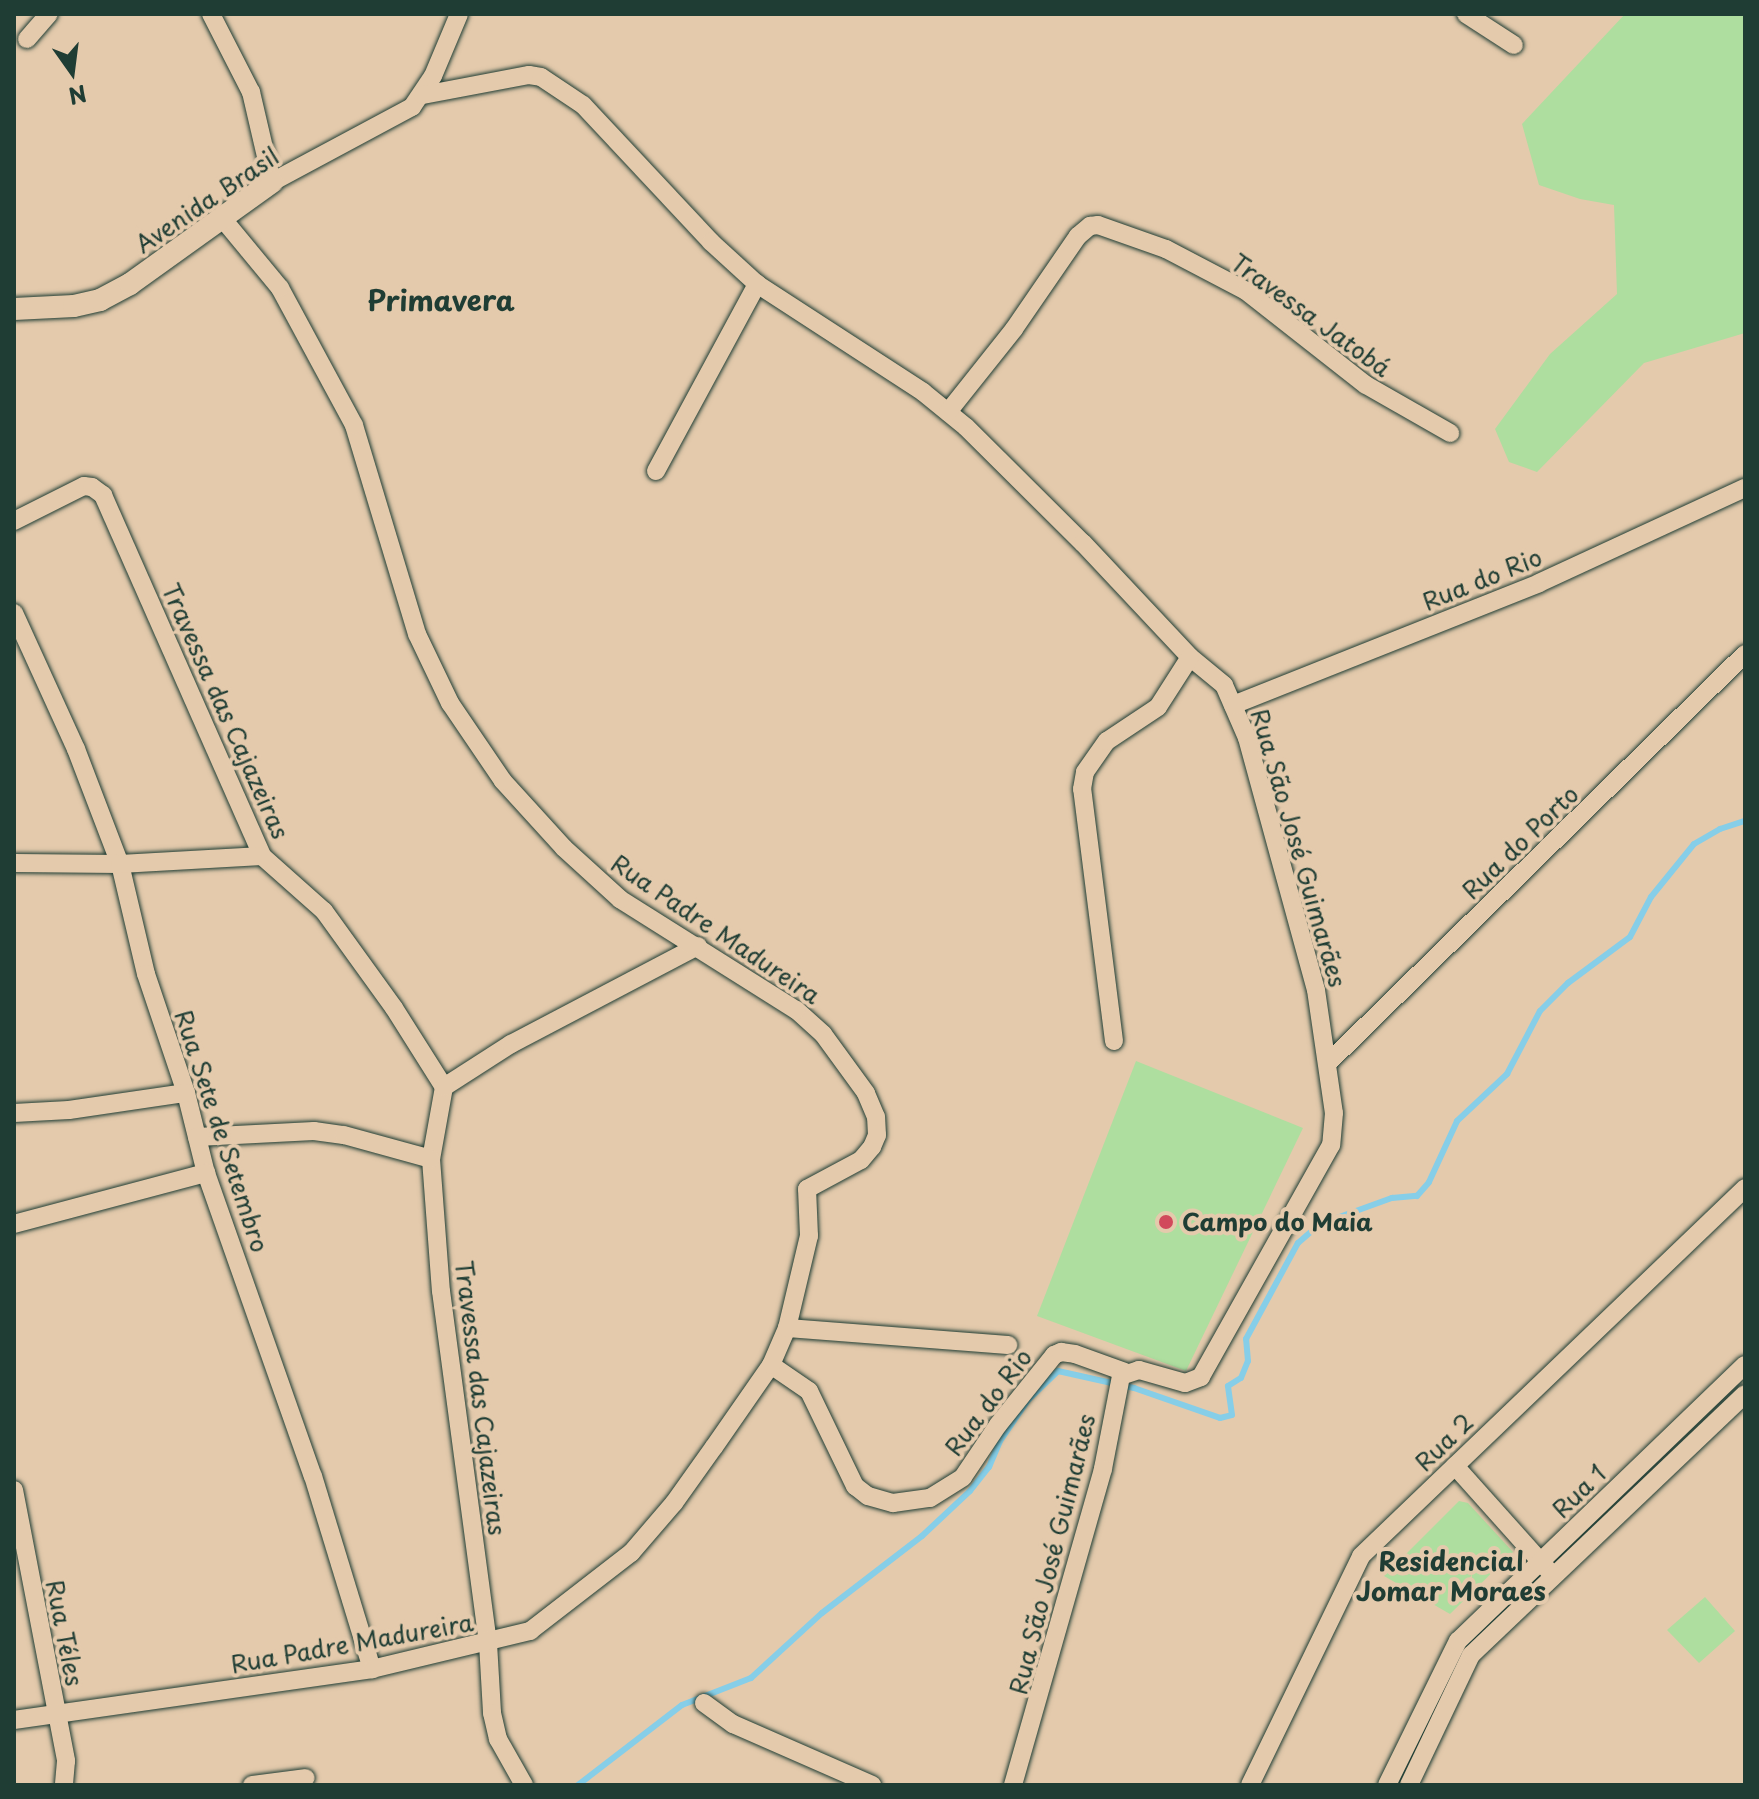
<!DOCTYPE html>
<html>
<head>
<meta charset="utf-8">
<style>
	body { margin:0 }
	#map { position:relative; width:1759px; height:1799px; overflow:hidden; background:#e4caac; font-family:"Playpen Sans",sans-serif }
	div>[style] { position:absolute }
	.green>* { inset:0; background:#aede9f }
	.stream>* { height:6px; margin:-3px; padding:0 3px; transform-origin:3px; border-radius:3px; background:#86cee8 }
	.roads { filter:drop-shadow(0 0 2px #1f3d34) drop-shadow(0 0 2px #1f3d34) }
	.minor>* { height:18px; margin:-9px; padding:0 9px; transform-origin:9px; border-radius:9px; background:#e4caac }
	.tertiary>* { height:22px; margin:-11px; padding:0 11px; transform-origin:11px; border-radius:11px; background:#e4caac }
	.dots>* { width:22px; height:22px; translate:-50% -50%; box-sizing:border-box; border:4px solid #e4caac; border-radius:50% }
	span { translate:-50% -50%; white-space:nowrap; text-align:center; line-height:1.15; -webkit-text-stroke:8px #e4caac; paint-order:stroke }
	.street-label { font-size:24px; color:#1f3d34 }
	.poi-label { font-size:24px; color:#1f3d34; font-weight:700 }
	.left { translate:0 -50%; text-align:left }
	.neighbourhood-label { font-size:26px; color:#1f3d34; font-weight:700 }
	.quarter-label { font-size:28px; color:#1f3d34; font-weight:700 }
	.frame { position:absolute; inset:0; border:16px solid #1f3d34; pointer-events:none }
	.north { position:absolute; left:32px; top:32px; width:80px; height:80px; -webkit-text-stroke:6px #e4caac; paint-order:stroke; rotate:166deg; font-size:22px; font-weight:700; line-height:32px; text-align:center; color:#1f3d34 }
	.north::after { content:''; display:block; margin:auto; width:28px; height:36px; background:#1f3d34; clip-path:polygon(50% 0,100% 100%,50% 72%,0 100%) }
</style>
</head>
<body>
<div id="map">
	<div class="green">
		<div style="clip-path:polygon(1625px 14px,1745px 14px,1745px 333px,1644px 363px,1537px 472px,1509px 462px,1495px 429px,1550px 354px,1617px 294px,1614px 205px,1580px 199px,1539px 185px,1522px 124px)"></div>
		<div style="clip-path:polygon(1136px 1061px,1303px 1128px,1186px 1371px,1037px 1316px)"></div>
		<div style="clip-path:polygon(1459px 1501px,1468px 1503px,1513px 1552px,1450px 1614px,1384px 1576px)"></div>
		<div style="clip-path:polygon(1705px 1597px,1735px 1631px,1699px 1663px,1667px 1630px)"></div>
	</div>
	<div class="stream">
		<div style="left:578px;top:1785px;width:131px;rotate:-37.6deg"></div>
		<div style="left:682px;top:1705px;width:74px;rotate:-21.4deg"></div>
		<div style="left:751px;top:1678px;width:96px;rotate:-42.5deg"></div>
		<div style="left:822px;top:1613px;width:126px;rotate:-37.6deg"></div>
		<div style="left:922px;top:1536px;width:66px;rotate:-43.2deg"></div>
		<div style="left:970px;top:1491px;width:31px;rotate:-52deg"></div>
		<div style="left:989px;top:1467px;width:28px;rotate:-67deg"></div>
		<div style="left:1000px;top:1441px;width:50px;rotate:-55.7deg"></div>
		<div style="left:1028px;top:1400px;width:42px;rotate:-44deg"></div>
		<div style="left:1058px;top:1371px;width:78px;rotate:12.6deg"></div>
		<div style="left:1134px;top:1388px;width:91px;rotate:19.2deg"></div>
		<div style="left:1220px;top:1418px;width:12px;rotate:-14deg"></div>
		<div style="left:1232px;top:1415px;width:29px;rotate:-98deg"></div>
		<div style="left:1228px;top:1386px;width:15px;rotate:-32deg"></div>
		<div style="left:1241px;top:1378px;width:18px;rotate:-68deg"></div>
		<div style="left:1248px;top:1361px;width:22px;rotate:-95deg"></div>
		<div style="left:1246px;top:1339px;width:109px;rotate:-61.6deg"></div>
		<div style="left:1298px;top:1243px;width:29px;rotate:-41deg"></div>
		<div style="left:1320px;top:1224px;width:77px;rotate:-19.9deg"></div>
		<div style="left:1392px;top:1198px;width:25px;rotate:-5deg"></div>
		<div style="left:1417px;top:1196px;width:18px;rotate:-49deg"></div>
		<div style="left:1429px;top:1182px;width:67px;rotate:-65.3deg"></div>
		<div style="left:1457px;top:1121px;width:69px;rotate:-43.2deg"></div>
		<div style="left:1507px;top:1074px;width:71px;rotate:-62.4deg"></div>
		<div style="left:1540px;top:1011px;width:40px;rotate:-45deg"></div>
		<div style="left:1568px;top:983px;width:77px;rotate:-36.6deg"></div>
		<div style="left:1630px;top:937px;width:45px;rotate:-62.3deg"></div>
		<div style="left:1651px;top:897px;width:68px;rotate:-50.9deg"></div>
		<div style="left:1694px;top:844px;width:30px;rotate:-30deg"></div>
		<div style="left:1720px;top:829px;width:26px;rotate:-18deg"></div>
	</div>
	<div class="roads">
		<div class="minor">
			<div style="left:211px;top:14px;width:88px;rotate:62.9deg"></div>
			<div style="left:251px;top:92px;width:92px;rotate:76.9deg"></div>
			<div style="left:272px;top:182px;width:159px;rotate:-28.2deg"></div>
			<div style="left:412px;top:107px;width:37px;rotate:-56deg"></div>
			<div style="left:433px;top:76px;width:67px;rotate:-67.2deg"></div>
			<div style="left:1466px;top:14px;width:57px;rotate:32.9deg"></div>
			<div style="left:27px;top:39px;width:33px;rotate:-49deg"></div>
			<div style="left:423px;top:95px;width:108px;rotate:-10.7deg"></div>
			<div style="left:529px;top:75px;width:12px;rotate:9deg"></div>
			<div style="left:541px;top:77px;width:50px;rotate:33.7deg"></div>
			<div style="left:583px;top:105px;width:187px;rotate:46.9deg"></div>
			<div style="left:711px;top:242px;width:62px;rotate:42.4deg"></div>
			<div style="left:757px;top:284px;width:198px;rotate:33deg"></div>
			<div style="left:923px;top:392px;width:55px;rotate:39.1deg"></div>
			<div style="left:966px;top:427px;width:165px;rotate:44.8deg"></div>
			<div style="left:1083px;top:543px;width:156px;rotate:46.8deg"></div>
			<div style="left:1190px;top:657px;width:44px;rotate:39.5deg"></div>
			<div style="left:1224px;top:685px;width:58px;rotate:66.5deg"></div>
			<div style="left:1247px;top:738px;width:261px;rotate:74.7deg"></div>
			<div style="left:1316px;top:990px;width:124px;rotate:81.7deg"></div>
			<div style="left:1334px;top:1113px;width:32px;rotate:95deg"></div>
			<div style="left:1331px;top:1145px;width:266px;rotate:119.3deg"></div>
			<div style="left:1201px;top:1377px;width:17px;rotate:159deg"></div>
			<div style="left:1185px;top:1383px;width:48px;rotate:-164.2deg"></div>
			<div style="left:1139px;top:1370px;width:19px;rotate:162deg"></div>
			<div style="left:1121px;top:1376px;width:95px;rotate:101deg"></div>
			<div style="left:1103px;top:1469px;width:329px;rotate:105.9deg"></div>
			<div style="left:948px;top:412px;width:106px;rotate:-51.5deg"></div>
			<div style="left:1014px;top:329px;width:113px;rotate:-55.5deg"></div>
			<div style="left:1078px;top:236px;width:16px;rotate:-40deg"></div>
			<div style="left:1090px;top:226px;width:8px;rotate:-7deg"></div>
			<div style="left:1098px;top:225px;width:72px;rotate:19.4deg"></div>
			<div style="left:1166px;top:249px;width:90px;rotate:27.7deg"></div>
			<div style="left:1246px;top:291px;width:152px;rotate:38.1deg"></div>
			<div style="left:1366px;top:385px;width:97px;rotate:29.7deg"></div>
			<div style="left:656px;top:471px;width:213px;rotate:-61.6deg"></div>
			<div style="left:14px;top:521px;width:78px;rotate:-26.6deg"></div>
			<div style="left:84px;top:486px;width:8px;rotate:7deg"></div>
			<div style="left:92px;top:487px;width:14px;rotate:36deg"></div>
			<div style="left:103px;top:495px;width:394px;rotate:66.2deg"></div>
			<div style="left:262px;top:856px;width:83px;rotate:41.6deg"></div>
			<div style="left:324px;top:911px;width:120px;rotate:54.2deg"></div>
			<div style="left:394px;top:1008px;width:93px;rotate:57.7deg"></div>
			<div style="left:444px;top:1087px;width:73px;rotate:100.2deg"></div>
			<div style="left:431px;top:1159px;width:132px;rotate:85.7deg"></div>
			<div style="left:441px;top:1291px;width:355px;rotate:82.4deg"></div>
			<div style="left:488px;top:1643px;width:70px;rotate:86.7deg"></div>
			<div style="left:492px;top:1713px;width:27px;rotate:77deg"></div>
			<div style="left:498px;top:1739px;width:53px;rotate:60.5deg"></div>
			<div style="left:14px;top:613px;width:149px;rotate:65.5deg"></div>
			<div style="left:76px;top:749px;width:123px;rotate:69.1deg"></div>
			<div style="left:120px;top:864px;width:113px;rotate:76.7deg"></div>
			<div style="left:146px;top:974px;width:126px;rotate:71.4deg"></div>
			<div style="left:186px;top:1093px;width:82px;rotate:76deg"></div>
			<div style="left:206px;top:1173px;width:321px;rotate:70.6deg"></div>
			<div style="left:313px;top:1476px;width:202px;rotate:73deg"></div>
			<div style="left:1233px;top:705px;width:329px;rotate:-21.7deg"></div>
			<div style="left:1539px;top:583px;width:227px;rotate:-24.8deg"></div>
			<div style="left:14px;top:863px;width:106px;rotate:0.5deg"></div>
			<div style="left:120px;top:864px;width:142px;rotate:-3.2deg"></div>
			<div style="left:1114px;top:1041px;width:254px;rotate:-97.2deg"></div>
			<div style="left:1082px;top:789px;width:17px;rotate:-80deg"></div>
			<div style="left:1085px;top:772px;width:38px;rotate:-55deg"></div>
			<div style="left:1107px;top:741px;width:61px;rotate:-33.7deg"></div>
			<div style="left:1158px;top:707px;width:59px;rotate:-57.4deg"></div>
			<div style="left:1328px;top:1063px;width:584px;rotate:-44.45deg"></div>
			<div style="left:444px;top:1087px;width:80px;rotate:-32.7deg"></div>
			<div style="left:511px;top:1044px;width:211px;rotate:-27.7deg"></div>
			<div style="left:14px;top:1113px;width:55px;rotate:-3.1deg"></div>
			<div style="left:69px;top:1110px;width:118px;rotate:-8.3deg"></div>
			<div style="left:197px;top:1137px;width:117px;rotate:-2.9deg"></div>
			<div style="left:314px;top:1131px;width:30px;rotate:8deg"></div>
			<div style="left:344px;top:1135px;width:90px;rotate:15.4deg"></div>
			<div style="left:14px;top:1224px;width:199px;rotate:-14.9deg"></div>
			<div style="left:787px;top:1328px;width:222px;rotate:4.4deg"></div>
			<div style="left:771px;top:1365px;width:46px;rotate:34.4deg"></div>
			<div style="left:809px;top:1391px;width:106px;rotate:64.2deg"></div>
			<div style="left:855px;top:1486px;width:16px;rotate:38deg"></div>
			<div style="left:868px;top:1496px;width:26px;rotate:16deg"></div>
			<div style="left:893px;top:1503px;width:37px;rotate:-8deg"></div>
			<div style="left:930px;top:1498px;width:39px;rotate:-32deg"></div>
			<div style="left:963px;top:1477px;width:63px;rotate:-56.1deg"></div>
			<div style="left:998px;top:1425px;width:90px;rotate:-51.3deg"></div>
			<div style="left:1054px;top:1355px;width:8px;rotate:-23deg"></div>
			<div style="left:1061px;top:1352px;width:14px;rotate:8deg"></div>
			<div style="left:1075px;top:1354px;width:53px;rotate:19.8deg"></div>
			<div style="left:1455px;top:1466px;width:141px;rotate:48.2deg"></div>
			<div style="left:14px;top:1490px;width:276px;rotate:79.1deg"></div>
			<div style="left:66px;top:1761px;width:24px;rotate:95deg"></div>
			<div style="left:704px;top:1703px;width:36px;rotate:36deg"></div>
			<div style="left:733px;top:1724px;width:152px;rotate:23.7deg"></div>
			<div style="left:14px;top:1720px;width:362px;rotate:-8.1deg"></div>
			<div style="left:372px;top:1669px;width:163px;rotate:-13.5deg"></div>
			<div style="left:530px;top:1631px;width:128px;rotate:-37.7deg"></div>
			<div style="left:631px;top:1553px;width:66px;rotate:-49.3deg"></div>
			<div style="left:674px;top:1503px;width:69px;rotate:-54.5deg"></div>
			<div style="left:714px;top:1447px;width:100px;rotate:-55.2deg"></div>
			<div style="left:771px;top:1365px;width:40px;rotate:-66.6deg"></div>
			<div style="left:787px;top:1328px;width:95px;rotate:-76.6deg"></div>
			<div style="left:809px;top:1236px;width:47px;rotate:-92.4deg"></div>
			<div style="left:807px;top:1189px;width:61px;rotate:-28.2deg"></div>
			<div style="left:861px;top:1160px;width:17px;rotate:-50deg"></div>
			<div style="left:872px;top:1147px;width:13px;rotate:-67deg"></div>
			<div style="left:877px;top:1135px;width:18px;rotate:-93deg"></div>
			<div style="left:876px;top:1117px;width:26px;rotate:-113deg"></div>
			<div style="left:866px;top:1093px;width:73px;rotate:-126.1deg"></div>
			<div style="left:823px;top:1034px;width:36px;rotate:-138deg"></div>
			<div style="left:796px;top:1010px;width:208px;rotate:-147.8deg"></div>
			<div style="left:620px;top:899px;width:76px;rotate:-137.7deg"></div>
			<div style="left:564px;top:848px;width:91px;rotate:-132.3deg"></div>
			<div style="left:503px;top:781px;width:94px;rotate:-124.2deg"></div>
			<div style="left:450px;top:703px;width:76px;rotate:-115.6deg"></div>
			<div style="left:417px;top:634px;width:218px;rotate:-106.8deg"></div>
			<div style="left:354px;top:425px;width:156px;rotate:-118.4deg"></div>
			<div style="left:280px;top:288px;width:91px;rotate:-129.6deg"></div>
			<div style="left:252px;top:1785px;width:54px;rotate:-7.4deg"></div>
			<div style="left:1250px;top:1785px;width:254px;rotate:-64.1deg"></div>
			<div style="left:1361px;top:1556px;width:532px;rotate:-43.78deg"></div>
			<div style="left:1387px;top:1785px;width:161px;rotate:-63.8deg"></div>
			<div style="left:1458px;top:1641px;width:398px;rotate:-43.9deg"></div>
			<div style="left:1409px;top:1785px;width:144px;rotate:-64.5deg"></div>
			<div style="left:1471px;top:1655px;width:378px;rotate:-43.6deg"></div>
		</div>
		<div class="tertiary">
			<div style="left:14px;top:309px;width:60px;rotate:-2.9deg"></div>
			<div style="left:74px;top:306px;width:27px;rotate:-13deg"></div>
			<div style="left:100px;top:300px;width:34px;rotate:-28deg"></div>
			<div style="left:130px;top:284px;width:175px;rotate:-35.7deg"></div>
		</div>
	</div>
	<div class="dots">
		<div style="left:1166px;top:1222px;background:#d1495b"></div>
	</div>
	<div class="street-label">
		<span style="left:207px;top:200px;rotate:-34deg">Avenida Brasil</span>
		<span style="left:1311px;top:315px;rotate:36deg">Travessa Jatobá</span>
		<span style="left:1482px;top:579px;rotate:-22deg">Rua do Rio</span>
		<span style="left:226px;top:711px;rotate:66deg">Travessa das Cajazeiras</span>
		<span style="left:1520px;top:842px;rotate:-44deg">Rua do Porto</span>
		<span style="left:1299px;top:848px;rotate:74deg">Rua São José Guimarães</span>
		<span style="left:716px;top:929px;rotate:34deg">Rua Padre Madureira</span>
		<span style="left:222px;top:1131px;rotate:72deg">Rua Sete de Setembro</span>
		<span style="left:481px;top:1398px;rotate:83deg">Travessa das Cajazeiras</span>
		<span style="left:988px;top:1402px;rotate:-53deg">Rua do Rio</span>
		<span style="left:1444px;top:1442px;rotate:-44deg">Rua 2</span>
		<span style="left:1579px;top:1491px;rotate:-44deg">Rua 1</span>
		<span style="left:1052px;top:1554px;rotate:-76deg">Rua São José Guimarães</span>
		<span style="left:65px;top:1633px;rotate:79deg">Rua Téles</span>
		<span style="left:352px;top:1643px;rotate:-10deg">Rua Padre Madureira</span>
	</div>
	<div class="poi-label">
		<span class="left" style="left:1182px;top:1222px">Campo do Maia</span>
	</div>
	<div class="neighbourhood-label">
		<span style="left:1451px;top:1576px">Residencial<br>Jomar Moraes</span>
	</div>
	<div class="quarter-label">
		<span style="left:441px;top:300px">Primavera</span>
	</div>
	<div class="frame"></div>
	<div class="north">N</div>
</div>
</body>
</html>
